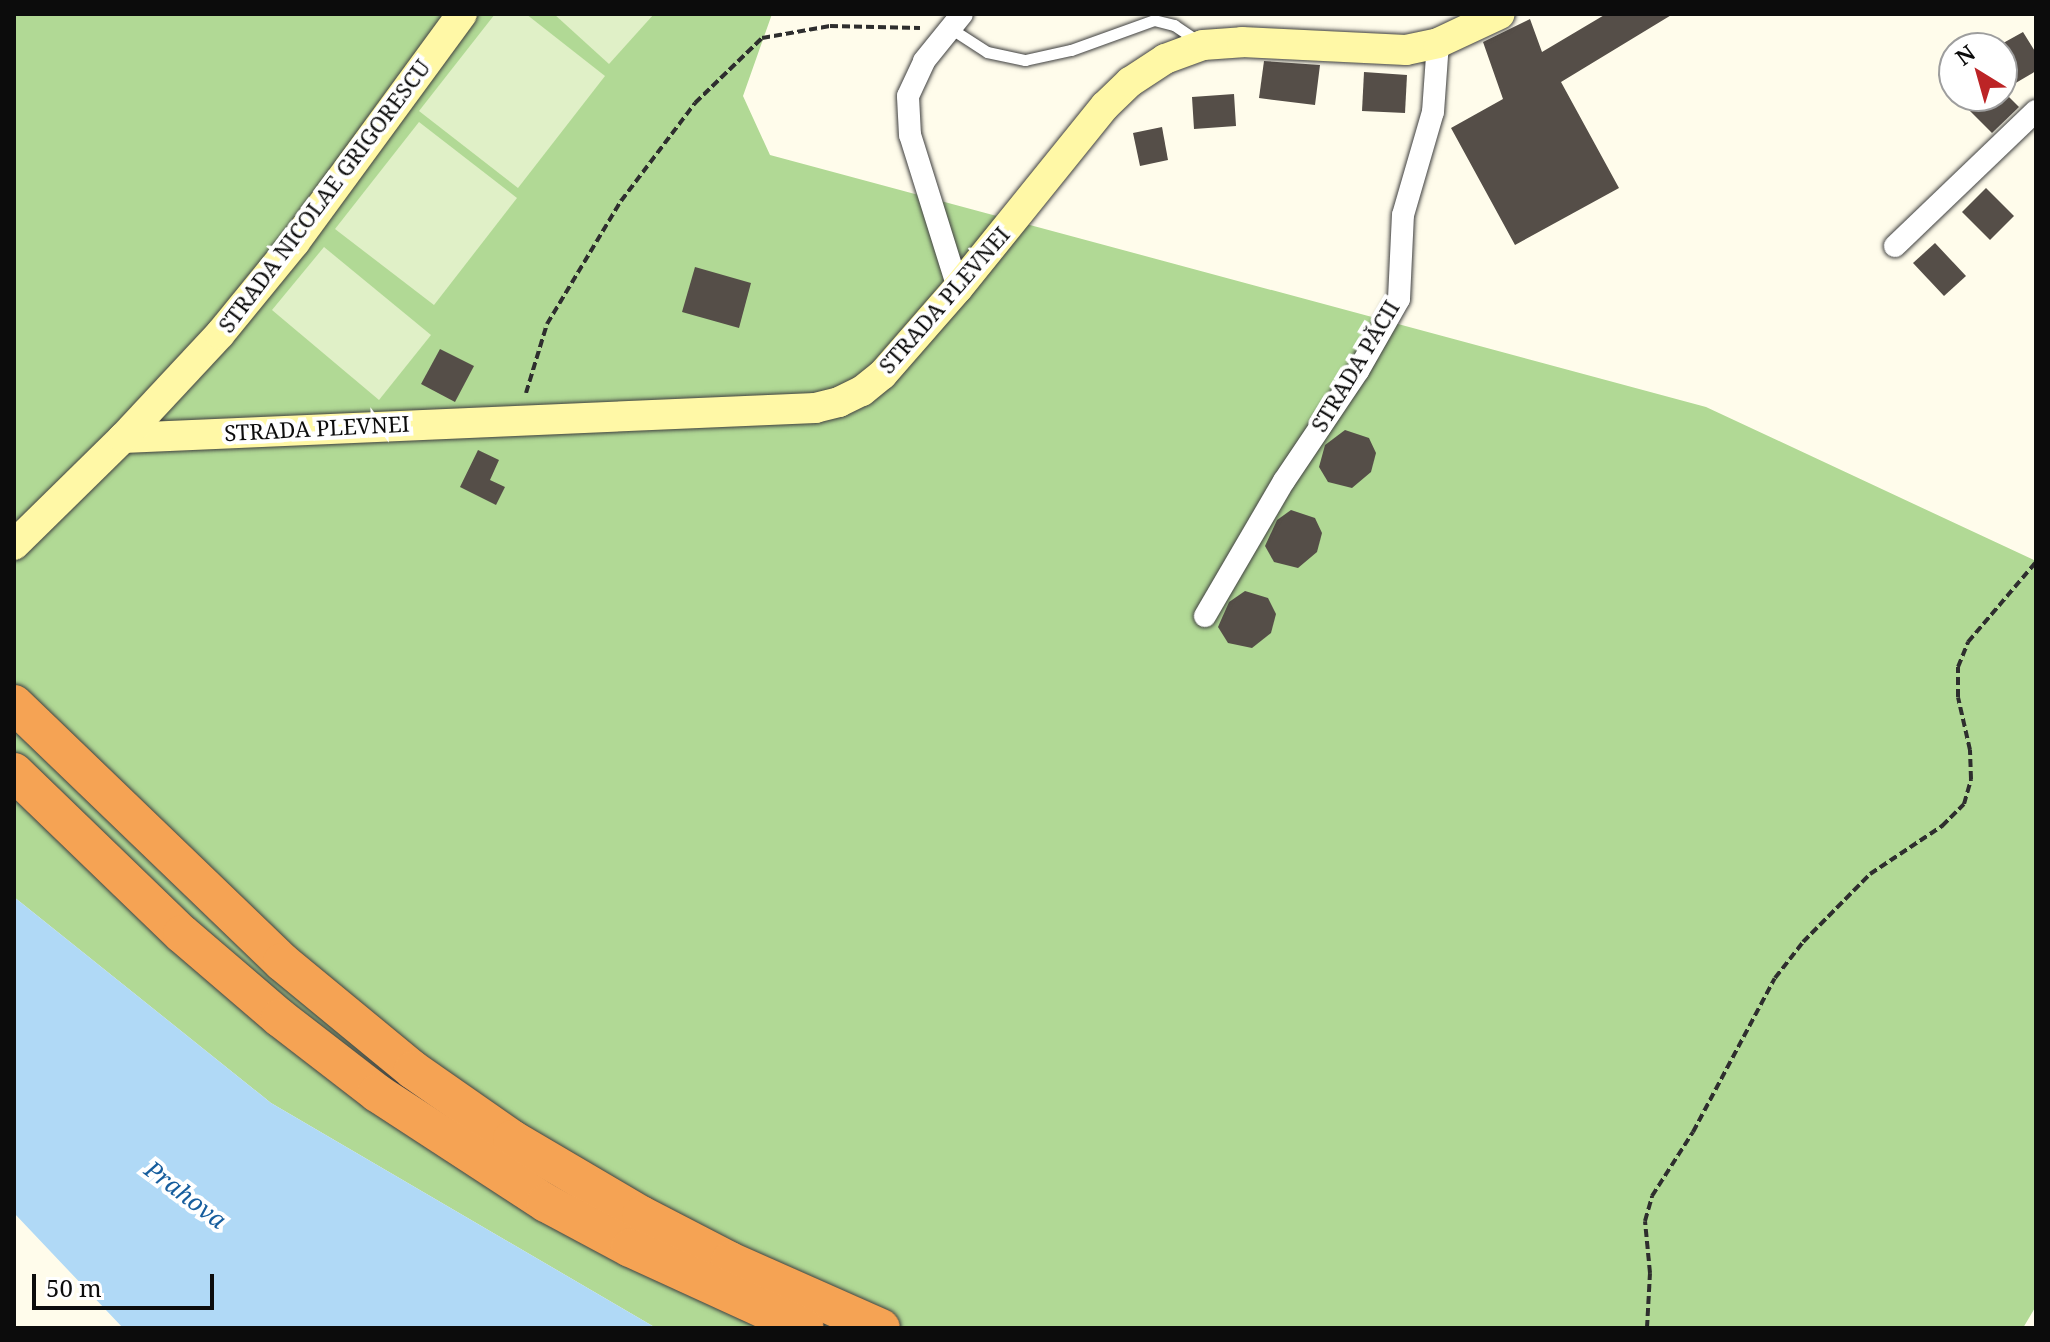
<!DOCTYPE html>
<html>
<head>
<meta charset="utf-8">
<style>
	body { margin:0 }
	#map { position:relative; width:2050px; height:1342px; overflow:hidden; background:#fffceb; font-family:"Noto Serif",serif }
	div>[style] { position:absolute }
	.forest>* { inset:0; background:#b1d995 }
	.pitch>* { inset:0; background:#e0f0c7 }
	.water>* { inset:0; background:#b0d9f6 }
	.building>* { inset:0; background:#554e48 }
	.path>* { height:4px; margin-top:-2px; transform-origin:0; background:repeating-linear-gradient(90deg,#2e2e2e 0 8px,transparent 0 12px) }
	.roads { filter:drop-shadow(0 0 2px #3f3f3f) drop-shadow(0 0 2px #3f3f3f) }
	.lane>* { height:11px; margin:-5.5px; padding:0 5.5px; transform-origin:5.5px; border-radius:5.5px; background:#fff }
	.street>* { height:22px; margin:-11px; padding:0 11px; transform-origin:11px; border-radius:11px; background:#fff }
	.secondary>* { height:30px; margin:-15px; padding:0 15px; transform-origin:15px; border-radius:15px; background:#fff8a6 }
	.highway>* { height:38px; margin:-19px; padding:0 19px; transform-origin:19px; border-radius:19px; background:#f5a354 }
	span { translate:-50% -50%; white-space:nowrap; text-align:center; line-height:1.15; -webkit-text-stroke:8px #fff; paint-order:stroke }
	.street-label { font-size:22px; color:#0c0c0c }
	.water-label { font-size:24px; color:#165d9d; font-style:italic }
	.frame { position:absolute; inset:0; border:16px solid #0c0c0c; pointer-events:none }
	.north { position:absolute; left:1938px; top:32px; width:80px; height:80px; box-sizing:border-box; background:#fff; border:2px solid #9e9e9e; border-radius:50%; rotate:323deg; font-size:22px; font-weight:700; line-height:32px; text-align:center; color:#0c0c0c }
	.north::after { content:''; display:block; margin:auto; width:28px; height:36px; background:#bc2426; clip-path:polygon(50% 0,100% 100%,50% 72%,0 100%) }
	.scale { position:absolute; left:32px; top:1274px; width:182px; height:36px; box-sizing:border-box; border:4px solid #0c0c0c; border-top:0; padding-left:10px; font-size:24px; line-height:28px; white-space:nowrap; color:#0c0c0c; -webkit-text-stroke:6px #fff; paint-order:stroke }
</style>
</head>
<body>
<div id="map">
	<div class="forest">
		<div style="clip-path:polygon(14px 14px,772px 14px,743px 96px,770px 155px,1706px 407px,2036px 561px,2036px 1306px,2023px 1328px,656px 1328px,271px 1103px,14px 897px)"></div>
	</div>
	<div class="pitch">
		<div style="clip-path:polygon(495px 14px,526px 14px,605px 76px,518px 188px,419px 111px)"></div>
		<div style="clip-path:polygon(554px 14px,654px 14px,609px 64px)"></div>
		<div style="clip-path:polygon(419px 122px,517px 198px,434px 305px,335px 229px)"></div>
		<div style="clip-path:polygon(324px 247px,431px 335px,379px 400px,272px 310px)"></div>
	</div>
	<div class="water">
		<div style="clip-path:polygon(14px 897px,271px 1103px,656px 1328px,123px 1328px,14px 1213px)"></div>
	</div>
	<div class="building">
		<div style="clip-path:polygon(1606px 14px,1673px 14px,1561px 82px,1619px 188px,1515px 245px,1451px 128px,1503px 99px,1483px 42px,1530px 19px,1542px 52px)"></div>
		<div style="clip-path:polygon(2023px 32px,2036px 53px,2036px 71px,2002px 91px,2002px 48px,1996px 47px)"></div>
		<div style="clip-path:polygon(1264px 61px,1320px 65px,1315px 105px,1259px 98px)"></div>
		<div style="clip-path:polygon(1364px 72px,1407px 75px,1405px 113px,1362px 111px)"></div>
		<div style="clip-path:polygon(1234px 94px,1236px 126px,1194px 129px,1192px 97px)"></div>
		<div style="clip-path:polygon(1976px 96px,2008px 96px,2019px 107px,1992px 133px,1965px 106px)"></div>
		<div style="clip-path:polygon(1162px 127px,1168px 160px,1140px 166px,1133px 133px)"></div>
		<div style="clip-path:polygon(1986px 188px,2014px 216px,1990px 240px,1962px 212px)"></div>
		<div style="clip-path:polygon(1935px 243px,1966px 276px,1944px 296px,1913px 263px)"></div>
		<div style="clip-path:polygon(695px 267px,751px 283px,739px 328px,682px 312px)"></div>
		<div style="clip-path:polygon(440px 349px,474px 366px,455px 402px,421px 384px)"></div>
		<div style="clip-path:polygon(1345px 430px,1369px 438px,1376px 453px,1371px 472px,1352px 488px,1328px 482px,1319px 467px,1325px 445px)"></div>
		<div style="clip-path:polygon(478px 450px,499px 460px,490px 480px,505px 487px,496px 505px,460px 487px)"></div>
		<div style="clip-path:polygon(1291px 510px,1315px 518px,1322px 533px,1317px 552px,1298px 568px,1274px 562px,1265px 546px,1277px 520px)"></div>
		<div style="clip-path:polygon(1245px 591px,1268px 598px,1276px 614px,1271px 633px,1252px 648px,1228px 643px,1218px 627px,1229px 602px)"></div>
	</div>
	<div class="path">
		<div style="left:526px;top:393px;width:72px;rotate:-73.1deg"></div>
		<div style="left:547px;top:324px;width:144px;rotate:-59deg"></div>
		<div style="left:621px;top:201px;width:123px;rotate:-52.9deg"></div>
		<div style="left:695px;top:103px;width:93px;rotate:-44.1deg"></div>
		<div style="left:762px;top:38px;width:69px;rotate:-10deg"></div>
		<div style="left:830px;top:26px;width:90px;rotate:1.3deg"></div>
		<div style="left:1647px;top:1328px;width:55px;rotate:-86.9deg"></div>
		<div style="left:1650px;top:1273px;width:52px;rotate:-95.5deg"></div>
		<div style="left:1645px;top:1221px;width:26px;rotate:-74deg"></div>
		<div style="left:1652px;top:1196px;width:76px;rotate:-57.4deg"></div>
		<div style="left:1693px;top:1132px;width:174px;rotate:-62deg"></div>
		<div style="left:1775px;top:978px;width:46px;rotate:-52.1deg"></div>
		<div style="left:1803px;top:942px;width:95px;rotate:-45.4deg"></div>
		<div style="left:1870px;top:874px;width:87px;rotate:-33.7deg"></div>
		<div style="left:1942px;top:826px;width:31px;rotate:-45deg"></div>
		<div style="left:1964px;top:804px;width:26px;rotate:-74deg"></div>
		<div style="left:1971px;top:779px;width:29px;rotate:-92deg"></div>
		<div style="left:1970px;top:750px;width:54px;rotate:-102.8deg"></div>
		<div style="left:1958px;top:697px;width:30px;rotate:-90deg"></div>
		<div style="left:1958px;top:667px;width:27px;rotate:-68deg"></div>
		<div style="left:1968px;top:642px;width:105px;rotate:-49.6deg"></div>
	</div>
	<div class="roads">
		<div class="lane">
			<div style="left:950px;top:28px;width:44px;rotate:33deg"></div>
			<div style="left:987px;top:52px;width:39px;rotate:12deg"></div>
			<div style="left:1025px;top:60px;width:47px;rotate:-12.3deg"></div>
			<div style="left:1071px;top:50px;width:88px;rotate:-19.9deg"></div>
			<div style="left:1154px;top:20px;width:21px;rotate:14deg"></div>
			<div style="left:1174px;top:25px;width:29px;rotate:34deg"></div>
		</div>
		<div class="street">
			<div style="left:1895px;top:246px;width:195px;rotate:-43.8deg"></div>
			<div style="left:958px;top:288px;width:160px;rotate:-107.4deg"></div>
			<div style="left:910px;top:135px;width:39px;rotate:-93deg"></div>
			<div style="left:908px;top:96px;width:38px;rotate:-65deg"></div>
			<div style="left:924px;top:61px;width:60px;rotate:-51deg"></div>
			<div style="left:1205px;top:616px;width:156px;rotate:-59.7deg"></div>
			<div style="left:1284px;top:481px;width:133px;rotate:-56.1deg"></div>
			<div style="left:1358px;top:371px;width:83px;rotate:-60.3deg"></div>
			<div style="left:1399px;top:299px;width:84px;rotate:-87.3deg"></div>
			<div style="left:1403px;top:215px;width:107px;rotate:-73.8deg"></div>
			<div style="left:1433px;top:112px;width:69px;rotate:-85.9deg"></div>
		</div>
		<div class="secondary">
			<div style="left:123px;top:438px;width:693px;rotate:-2.48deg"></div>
			<div style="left:815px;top:408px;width:25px;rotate:-14deg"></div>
			<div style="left:839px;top:402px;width:25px;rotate:-26deg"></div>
			<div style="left:862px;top:391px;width:26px;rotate:-39deg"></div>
			<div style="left:882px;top:375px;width:116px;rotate:-48.9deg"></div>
			<div style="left:958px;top:288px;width:234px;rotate:-51.1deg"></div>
			<div style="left:1105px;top:106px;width:35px;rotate:-44deg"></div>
			<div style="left:1130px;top:82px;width:42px;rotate:-33.3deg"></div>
			<div style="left:1165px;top:59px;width:40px;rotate:-20.2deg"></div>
			<div style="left:1203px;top:45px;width:39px;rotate:-4deg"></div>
			<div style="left:1242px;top:42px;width:164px;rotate:2.8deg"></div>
			<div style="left:1406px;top:50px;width:33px;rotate:-12deg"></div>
			<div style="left:1438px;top:43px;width:68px;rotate:-25.1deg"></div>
			<div style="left:14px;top:545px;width:153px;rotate:-44.5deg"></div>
			<div style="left:123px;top:438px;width:142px;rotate:-47deg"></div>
			<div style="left:220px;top:334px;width:119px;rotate:-50.8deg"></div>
			<div style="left:295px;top:242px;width:283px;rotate:-53.8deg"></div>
		</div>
		<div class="highway">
			<div style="left:14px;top:704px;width:372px;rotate:43.9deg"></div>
			<div style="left:282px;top:962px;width:170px;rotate:39.5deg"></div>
			<div style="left:413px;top:1070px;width:121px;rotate:34.9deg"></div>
			<div style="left:512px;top:1139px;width:150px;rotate:30.5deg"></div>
			<div style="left:641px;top:1215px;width:100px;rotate:27.3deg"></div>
			<div style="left:730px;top:1261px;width:165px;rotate:23.9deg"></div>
			<div style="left:14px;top:772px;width:233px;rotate:44deg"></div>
			<div style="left:182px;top:934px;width:129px;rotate:40.6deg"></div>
			<div style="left:280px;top:1018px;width:123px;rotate:37.7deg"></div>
			<div style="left:377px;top:1093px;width:202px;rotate:33.1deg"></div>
			<div style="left:546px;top:1203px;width:95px;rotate:28.2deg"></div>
			<div style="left:630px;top:1248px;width:192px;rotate:24.6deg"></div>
		</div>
	</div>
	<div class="street-label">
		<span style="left:324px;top:196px;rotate:-53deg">STRADA NICOLAE GRIGORESCU</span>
		<span style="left:944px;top:300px;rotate:-49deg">STRADA PLEVNEI</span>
		<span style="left:1355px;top:366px;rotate:-59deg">STRADA PĂCII</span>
		<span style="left:317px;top:428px;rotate:-3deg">STRADA PLEVNEI</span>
	</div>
	<div class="water-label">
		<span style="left:186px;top:1194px;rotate:37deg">Prahova</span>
	</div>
	<div class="frame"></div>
	<div class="north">N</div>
	<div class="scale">50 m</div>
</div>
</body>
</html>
